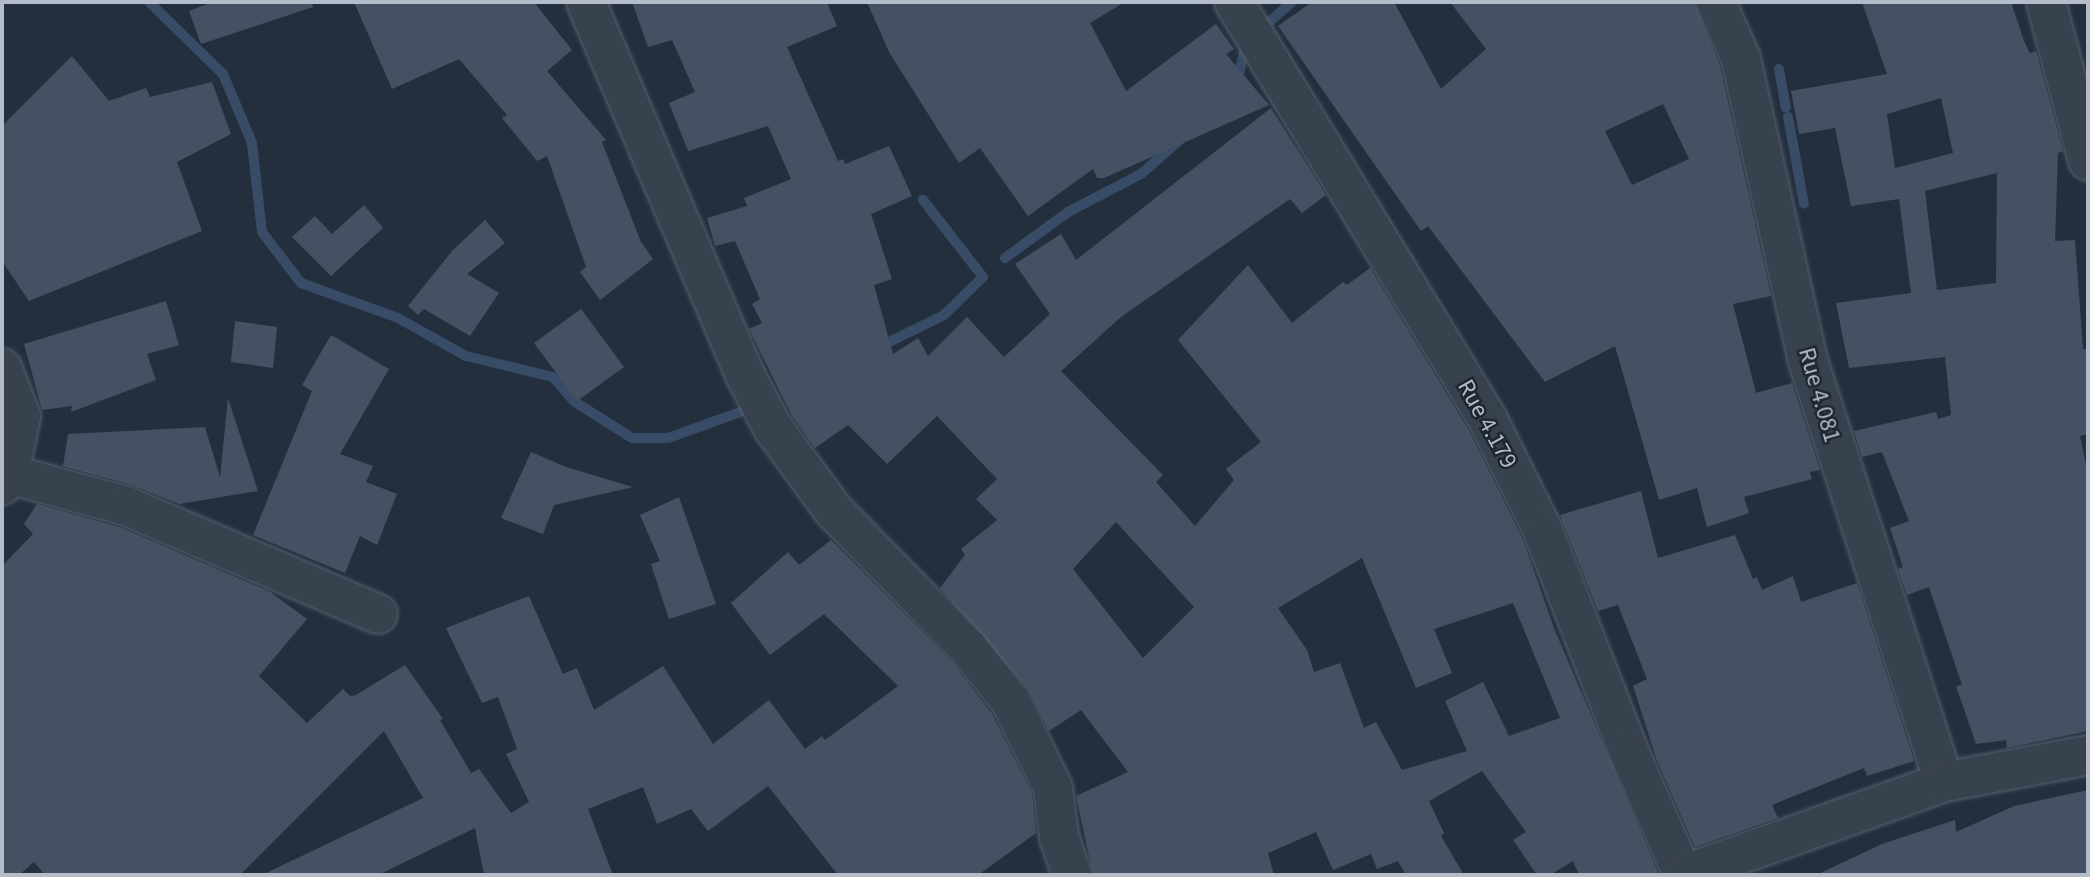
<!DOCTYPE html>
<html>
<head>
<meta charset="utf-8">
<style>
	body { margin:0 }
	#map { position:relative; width:2090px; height:877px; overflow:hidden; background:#242f3e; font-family:"Source Sans 3",sans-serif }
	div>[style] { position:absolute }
	.stream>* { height:10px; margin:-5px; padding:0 5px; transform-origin:5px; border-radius:5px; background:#394c67 }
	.building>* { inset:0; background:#455162 }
	.roads { filter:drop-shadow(0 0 2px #565f6c) drop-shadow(0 0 2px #565f6c) }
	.street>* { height:38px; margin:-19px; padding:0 19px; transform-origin:19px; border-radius:19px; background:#38414e }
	span { translate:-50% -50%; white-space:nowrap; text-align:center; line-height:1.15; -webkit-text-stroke:5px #1d2633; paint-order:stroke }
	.street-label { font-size:24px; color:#b4bcc9 }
	.frame { position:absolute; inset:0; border:4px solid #b4bcc9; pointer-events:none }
</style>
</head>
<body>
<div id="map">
	<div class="stream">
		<div style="left:149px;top:2px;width:103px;rotate:44.2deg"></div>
		<div style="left:223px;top:74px;width:75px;rotate:67.2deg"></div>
		<div style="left:252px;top:143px;width:90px;rotate:83.6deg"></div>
		<div style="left:262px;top:232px;width:64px;rotate:52.6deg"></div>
		<div style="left:301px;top:283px;width:103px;rotate:19.8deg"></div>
		<div style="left:398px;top:318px;width:78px;rotate:29.2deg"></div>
		<div style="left:466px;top:356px;width:89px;rotate:13.6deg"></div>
		<div style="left:553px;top:377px;width:33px;rotate:49deg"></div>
		<div style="left:575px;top:402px;width:67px;rotate:32.3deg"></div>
		<div style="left:632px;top:438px;width:36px"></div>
		<div style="left:668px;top:438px;width:91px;rotate:-19.8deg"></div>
		<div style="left:1269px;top:22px;width:30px;rotate:-41deg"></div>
		<div style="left:1779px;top:69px;width:39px;rotate:80deg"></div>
		<div style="left:1237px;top:84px;width:34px;rotate:-78deg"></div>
		<div style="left:1788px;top:117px;width:88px;rotate:79.6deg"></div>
		<div style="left:1005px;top:258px;width:78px;rotate:-36.1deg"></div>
		<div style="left:1068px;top:212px;width:82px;rotate:-27.5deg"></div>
		<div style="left:1141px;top:174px;width:53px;rotate:-41.2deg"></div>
		<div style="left:879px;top:347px;width:72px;rotate:-26.2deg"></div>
		<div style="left:944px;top:315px;width:54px;rotate:-44.3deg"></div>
		<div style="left:983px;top:277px;width:98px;rotate:-127.9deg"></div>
	</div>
	<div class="building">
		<div style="clip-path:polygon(213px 2px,312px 2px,313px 7px,201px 44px,189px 11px)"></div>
		<div style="clip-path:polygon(354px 2px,534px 2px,572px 50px,547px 71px,606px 140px,602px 142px,641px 242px,653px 259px,600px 300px,580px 272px,586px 267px,547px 156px,537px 161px,502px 118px,507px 115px,459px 59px,392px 89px)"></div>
		<div style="clip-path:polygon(evenodd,632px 2px,827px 2px,837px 26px,787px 47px,838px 161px,843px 159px,845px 164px,889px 146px,912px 196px,871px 214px,892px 279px,874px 285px,893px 354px,918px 338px,928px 356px,967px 317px,1004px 357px,1050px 314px,1015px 264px,1061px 234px,1076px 260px,1271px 108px,1326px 195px,1302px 213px,1290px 199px,1121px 317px,1061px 371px,1163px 475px,1156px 482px,1195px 526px,1234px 480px,1226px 469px,1261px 442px,1178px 340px,1248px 265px,1292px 323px,1343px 282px,1347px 285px,1370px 268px,1469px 431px,1523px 540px,1554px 628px,1659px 875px,1579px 875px,1573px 861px,1550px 875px,1537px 875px,1513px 840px,1526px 832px,1482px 771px,1429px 801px,1444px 833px,1441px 836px,1464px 875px,1406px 875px,1398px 861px,1377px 869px,1371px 854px,1333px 870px,1316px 832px,1268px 853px,1274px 875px,1093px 875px,1076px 796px,1128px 772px,1081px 710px,1049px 731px,1028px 689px,940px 588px,965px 555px,961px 549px,997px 520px,976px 499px,997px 479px,937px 416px,887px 464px,848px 425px,815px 448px,792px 416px,749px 329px,762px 323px,752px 304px,760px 299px,735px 241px,715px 246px,707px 218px,747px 206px,744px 198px,791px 179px,768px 126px,688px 151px,669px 103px,695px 92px,672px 40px,648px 47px,632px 2px,1116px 522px,1194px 607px,1143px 658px,1073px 569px,1116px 522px,632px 2px,1362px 558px,1416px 688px,1452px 673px,1434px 629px,1513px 603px,1560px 718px,1509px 736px,1483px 682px,1445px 701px,1467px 751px,1402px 770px,1376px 722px,1364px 728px,1340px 663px,1314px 672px,1307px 650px,1278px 608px,1362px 558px)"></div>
		<div style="clip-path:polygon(867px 2px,1125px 2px,1090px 23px,1126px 91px,1216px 24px,1234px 49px,1226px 54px,1269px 105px,1104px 178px,1097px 178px,1093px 169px,1028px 216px,980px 148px,959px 163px,889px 52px)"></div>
		<div style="clip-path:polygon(evenodd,1312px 2px,1394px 2px,1441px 89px,1486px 49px,1450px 2px,1694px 2px,1720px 66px,1771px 296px,1733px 304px,1756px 393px,1792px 383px,1820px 470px,1810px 472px,1812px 479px,1744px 497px,1749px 513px,1707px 527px,1697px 488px,1659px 500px,1615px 346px,1545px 382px,1428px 226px,1421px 231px,1278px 26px,1312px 2px,1663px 104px,1689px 159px,1632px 185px,1605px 131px,1663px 104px)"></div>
		<div style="clip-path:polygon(evenodd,1862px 2px,2011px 2px,2024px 41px,2030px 53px,2036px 51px,2063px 151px,2058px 153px,2055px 241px,2075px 240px,2083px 349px,2088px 349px,2088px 434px,2080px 436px,2088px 474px,2088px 731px,2007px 748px,2006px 740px,1976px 744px,1956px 686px,1962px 685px,1929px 587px,1907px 595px,1898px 569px,1903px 567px,1890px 528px,1909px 521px,1882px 452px,1862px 457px,1854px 431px,1936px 412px,1938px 419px,1951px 415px,1945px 357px,1849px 368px,1836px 303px,1911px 293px,1899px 199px,1851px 206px,1835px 128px,1799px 134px,1791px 91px,1887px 74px,1862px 2px,1941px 98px,1953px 153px,1895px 168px,1887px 114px,1941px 98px,1862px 2px,1997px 173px,1996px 283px,1937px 290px,1925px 191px,1997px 173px)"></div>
		<div style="clip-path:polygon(72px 56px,109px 101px,146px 88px,150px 97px,212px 82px,231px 134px,177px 162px,202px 231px,29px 301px,2px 261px,2px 126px)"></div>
		<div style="clip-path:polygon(364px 205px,383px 228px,331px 276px,292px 237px,315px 216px,332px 234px)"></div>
		<div style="clip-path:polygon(485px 220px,505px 243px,467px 274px,499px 293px,470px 336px,424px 309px,418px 315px,408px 306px,452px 251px)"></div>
		<div style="clip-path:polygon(166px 301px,179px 345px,147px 354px,156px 380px,71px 412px,72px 406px,42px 410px,24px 344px)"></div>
		<div style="clip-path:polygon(581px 309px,624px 367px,577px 401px,534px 343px)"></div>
		<div style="clip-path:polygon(235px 321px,277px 327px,273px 368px,231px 362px)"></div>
		<div style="clip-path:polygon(331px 335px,389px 369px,340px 454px,373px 466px,366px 482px,397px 494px,377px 545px,360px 536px,345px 573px,253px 535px,312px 391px,302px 385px)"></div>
		<div style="clip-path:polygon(228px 398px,258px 491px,179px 504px,132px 485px,63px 466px,68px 434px,205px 427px,220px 477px)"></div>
		<div style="clip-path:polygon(531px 452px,566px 467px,633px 487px,554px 505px,543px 534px,501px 518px)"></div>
		<div style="clip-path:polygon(1641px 491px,1658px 558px,1735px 535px,1753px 579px,1757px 577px,1762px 590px,1793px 576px,1801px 602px,1857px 583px,1914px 761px,1867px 776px,1864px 768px,1772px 805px,1778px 818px,1695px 847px,1656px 758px,1633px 686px,1647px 679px,1618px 605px,1598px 611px,1560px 515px)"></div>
		<div style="clip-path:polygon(679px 497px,716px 604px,669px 619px,651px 564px,660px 561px,640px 515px)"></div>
		<div style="clip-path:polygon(37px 504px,119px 527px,270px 592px,307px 619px,259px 676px,307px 723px,343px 689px,350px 696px,356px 695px,405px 665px,443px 719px,440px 720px,471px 773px,479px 769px,511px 813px,529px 802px,506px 754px,517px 749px,498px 697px,482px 703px,446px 628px,529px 596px,563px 674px,577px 668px,594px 710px,663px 666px,713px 744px,769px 700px,805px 749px,822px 736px,825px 740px,898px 686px,824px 614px,770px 655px,731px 603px,788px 552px,799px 565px,831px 540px,952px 662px,992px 714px,1032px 794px,1036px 833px,978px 875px,838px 875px,768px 786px,708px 831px,691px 809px,657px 824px,643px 787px,588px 809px,613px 875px,484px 875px,475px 828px,378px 875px,262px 875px,423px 798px,384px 731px,240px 875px,45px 875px,34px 862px,19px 875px,2px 875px,2px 566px,33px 534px,24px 524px)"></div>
		<div style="clip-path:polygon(2088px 790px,2088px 875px,1816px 875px,1882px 844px,1955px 820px,1956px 832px,2014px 806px)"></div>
	</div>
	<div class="roads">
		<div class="street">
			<div style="left:586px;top:2px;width:403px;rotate:66.9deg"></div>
			<div style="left:744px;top:373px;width:62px;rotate:62.2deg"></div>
			<div style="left:773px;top:428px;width:103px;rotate:53.7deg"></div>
			<div style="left:834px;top:511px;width:192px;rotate:45.6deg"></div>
			<div style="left:968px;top:648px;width:69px;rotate:51.5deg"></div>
			<div style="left:1011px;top:702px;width:96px;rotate:64deg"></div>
			<div style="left:1053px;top:788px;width:49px;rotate:83deg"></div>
			<div style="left:1059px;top:837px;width:40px;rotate:71.1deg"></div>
			<div style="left:1234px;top:2px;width:489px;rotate:58.7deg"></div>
			<div style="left:1488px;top:420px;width:124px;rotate:63.6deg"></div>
			<div style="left:1543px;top:531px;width:237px;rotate:68.7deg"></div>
			<div style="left:1629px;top:752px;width:134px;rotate:66.3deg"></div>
			<div style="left:1716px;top:2px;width:62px;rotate:66.3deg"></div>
			<div style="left:1741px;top:59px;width:309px;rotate:77.5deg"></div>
			<div style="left:1808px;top:361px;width:442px;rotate:72.1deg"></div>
			<div style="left:2046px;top:2px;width:164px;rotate:75.2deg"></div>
			<div style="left:2px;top:368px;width:52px;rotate:68.4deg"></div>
			<div style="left:21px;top:416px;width:59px;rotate:101.7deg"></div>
			<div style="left:9px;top:474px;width:13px;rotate:122deg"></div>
			<div style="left:9px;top:474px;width:121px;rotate:15.3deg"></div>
			<div style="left:126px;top:506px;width:274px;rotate:23.2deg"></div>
			<div style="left:1682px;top:875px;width:278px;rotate:-19.5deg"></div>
			<div style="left:1944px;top:782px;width:147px;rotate:-10.6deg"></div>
		</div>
	</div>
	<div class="street-label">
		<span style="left:1819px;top:395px;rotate:74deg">Rue 4.081</span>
		<span style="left:1487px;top:424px;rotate:61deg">Rue 4.179</span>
	</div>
	<div class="frame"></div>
</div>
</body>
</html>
